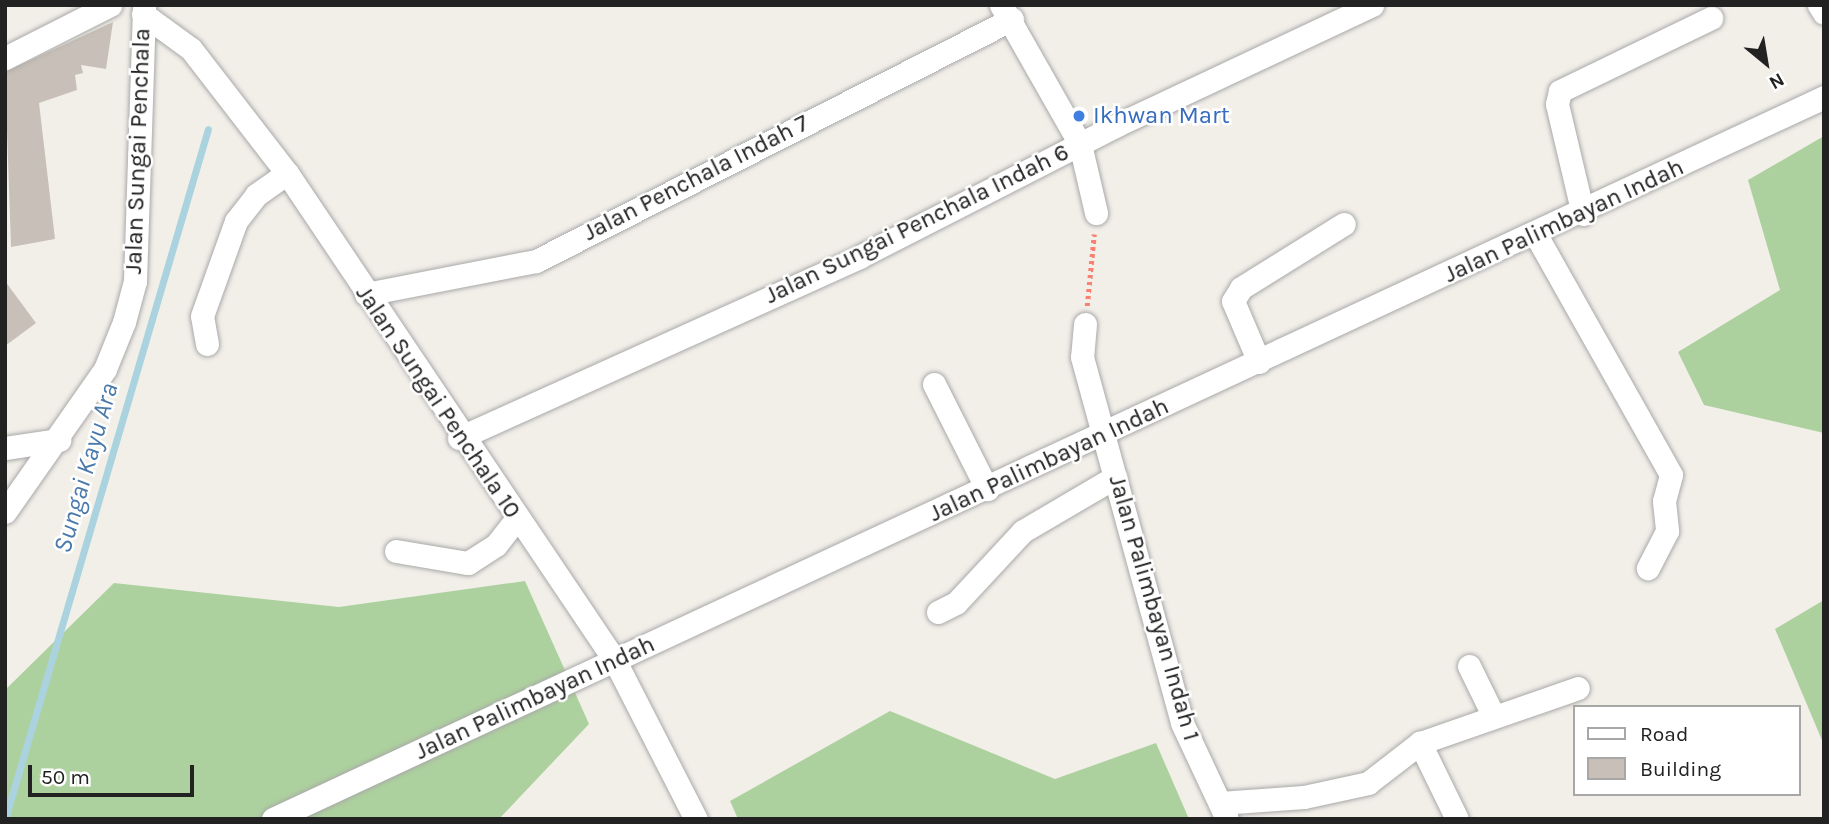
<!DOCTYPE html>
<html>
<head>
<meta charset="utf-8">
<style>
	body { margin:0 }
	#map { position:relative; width:1829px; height:824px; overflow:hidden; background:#f2efe9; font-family:Karla,sans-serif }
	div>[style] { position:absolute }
	.forest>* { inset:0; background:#add19e }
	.stream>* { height:7px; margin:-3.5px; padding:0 3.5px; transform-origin:3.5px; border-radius:3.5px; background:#aad3df }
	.building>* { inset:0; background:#c7bfb8 }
	.path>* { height:4.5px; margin-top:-2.25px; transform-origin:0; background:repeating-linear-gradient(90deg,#fa8072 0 3.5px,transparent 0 7px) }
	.roads { filter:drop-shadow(0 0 2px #a9a9a9) drop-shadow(0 0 2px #a9a9a9) }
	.minor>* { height:23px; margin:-11.5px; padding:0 11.5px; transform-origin:11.5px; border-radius:11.5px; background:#fff }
	.dots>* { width:19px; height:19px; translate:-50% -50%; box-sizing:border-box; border:4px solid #fff; border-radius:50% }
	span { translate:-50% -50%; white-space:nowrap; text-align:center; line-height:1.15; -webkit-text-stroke:5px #fff; paint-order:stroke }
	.shop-label { font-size:24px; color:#366cbe }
	.left { translate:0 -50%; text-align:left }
	.street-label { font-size:24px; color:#222 }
	.water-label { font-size:26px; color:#4a7aab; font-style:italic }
	.frame { position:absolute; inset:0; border:7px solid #222; pointer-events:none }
	.legend { position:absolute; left:1573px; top:705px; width:228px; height:91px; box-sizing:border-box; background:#fff; border:2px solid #a7a7a7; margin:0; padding:9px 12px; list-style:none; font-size:21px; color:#222 }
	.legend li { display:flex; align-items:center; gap:14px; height:35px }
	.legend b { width:35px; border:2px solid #a7a7a7 }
	.north { position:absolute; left:1731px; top:28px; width:70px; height:70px; -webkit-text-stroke:5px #fff; paint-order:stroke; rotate:150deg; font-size:19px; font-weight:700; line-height:28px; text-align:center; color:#222 }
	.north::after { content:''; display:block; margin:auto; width:24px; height:32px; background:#222; clip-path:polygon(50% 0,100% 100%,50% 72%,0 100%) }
	.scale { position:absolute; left:28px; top:765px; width:166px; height:32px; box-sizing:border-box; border:4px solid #222; border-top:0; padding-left:9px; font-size:21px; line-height:24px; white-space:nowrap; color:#222; -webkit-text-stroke:5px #fff; paint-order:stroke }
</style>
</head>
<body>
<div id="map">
	<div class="forest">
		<div style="clip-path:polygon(1824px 136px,1824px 433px,1704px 405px,1678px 352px,1780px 290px,1748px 180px)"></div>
		<div style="clip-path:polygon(525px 581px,589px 724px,499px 819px,5px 819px,5px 690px,114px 583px,339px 607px)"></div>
		<div style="clip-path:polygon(1824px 600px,1824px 745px,1775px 629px)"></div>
		<div style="clip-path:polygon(890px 711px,1055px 779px,1156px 743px,1189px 819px,738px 819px,730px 801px)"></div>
	</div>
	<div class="stream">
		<div style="left:5px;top:819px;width:719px;rotate:-73.61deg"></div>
	</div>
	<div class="building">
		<div style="clip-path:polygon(113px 22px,106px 69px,81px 65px,83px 73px,75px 75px,77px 90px,39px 103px,55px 239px,11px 247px,5px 72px)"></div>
		<div style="clip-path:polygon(5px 281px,36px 323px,5px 346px)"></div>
	</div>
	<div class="path">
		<div style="left:1087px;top:306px;width:72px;rotate:-84.4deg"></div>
	</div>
	<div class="roads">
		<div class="minor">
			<div style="left:1001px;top:5px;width:160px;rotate:60.4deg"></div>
			<div style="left:1080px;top:144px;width:71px;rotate:76.9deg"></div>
			<div style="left:1819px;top:5px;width:9px;rotate:58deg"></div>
			<div style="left:143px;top:14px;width:59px;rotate:36.1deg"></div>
			<div style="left:191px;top:49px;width:157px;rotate:52.3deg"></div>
			<div style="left:287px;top:173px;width:588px;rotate:56.09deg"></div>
			<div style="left:615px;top:661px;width:178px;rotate:62.9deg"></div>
			<div style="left:5px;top:58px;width:118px;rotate:-26.8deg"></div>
			<div style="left:1583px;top:214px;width:113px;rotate:-103.3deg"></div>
			<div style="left:1557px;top:104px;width:13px;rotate:-77deg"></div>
			<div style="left:1560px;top:91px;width:168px;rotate:-25.8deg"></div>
			<div style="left:1536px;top:235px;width:275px;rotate:60.6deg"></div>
			<div style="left:1671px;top:475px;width:27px;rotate:105deg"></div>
			<div style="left:1664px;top:501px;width:30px;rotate:84deg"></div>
			<div style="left:1667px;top:531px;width:42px;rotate:117.2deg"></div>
			<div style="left:366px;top:294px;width:173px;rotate:-11deg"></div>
			<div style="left:536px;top:261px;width:534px;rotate:-26.95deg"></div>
			<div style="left:1085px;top:324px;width:33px;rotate:95deg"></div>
			<div style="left:1082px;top:357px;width:379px;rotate:74.7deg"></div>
			<div style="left:1182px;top:723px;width:106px;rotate:64.9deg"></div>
			<div style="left:207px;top:344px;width:28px;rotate:-100deg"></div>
			<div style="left:202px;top:316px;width:101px;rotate:-70.3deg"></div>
			<div style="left:236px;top:221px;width:33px;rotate:-52deg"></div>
			<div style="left:256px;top:195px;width:38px;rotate:-35deg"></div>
			<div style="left:1259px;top:362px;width:66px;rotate:-113.1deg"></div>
			<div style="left:1233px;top:301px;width:15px;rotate:-58deg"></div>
			<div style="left:1241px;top:288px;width:121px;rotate:-31.9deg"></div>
			<div style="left:934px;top:384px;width:118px;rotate:63.2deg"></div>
			<div style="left:459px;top:438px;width:439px;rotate:-24.3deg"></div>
			<div style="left:859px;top:257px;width:290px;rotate:-27.1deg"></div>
			<div style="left:1117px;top:125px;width:282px;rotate:-25.2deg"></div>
			<div style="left:5px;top:448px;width:55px;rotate:-8.4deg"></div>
			<div style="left:5px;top:512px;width:174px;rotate:-55deg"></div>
			<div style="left:105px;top:369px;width:51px;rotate:-68deg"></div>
			<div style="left:124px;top:322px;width:42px;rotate:-75deg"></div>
			<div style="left:135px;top:281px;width:276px;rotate:-88.1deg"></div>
			<div style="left:396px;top:551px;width:73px;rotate:9.5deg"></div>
			<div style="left:468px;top:563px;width:33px;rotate:-33deg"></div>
			<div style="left:496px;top:545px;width:33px;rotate:-52deg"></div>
			<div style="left:938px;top:612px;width:20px;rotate:-27deg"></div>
			<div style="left:956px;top:603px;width:98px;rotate:-47.1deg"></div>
			<div style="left:1023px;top:531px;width:107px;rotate:-30.4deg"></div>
			<div style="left:1469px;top:666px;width:55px;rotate:63.9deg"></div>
			<div style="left:1220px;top:803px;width:84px;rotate:-4.1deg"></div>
			<div style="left:1304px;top:797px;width:66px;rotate:-12.3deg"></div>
			<div style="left:1368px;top:783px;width:66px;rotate:-37.6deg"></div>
			<div style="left:273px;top:819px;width:1711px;rotate:-24.96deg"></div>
			<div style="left:1457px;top:819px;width:85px;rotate:-116deg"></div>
			<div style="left:1420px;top:743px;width:167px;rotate:-19.2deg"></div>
		</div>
	</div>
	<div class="dots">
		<div style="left:1079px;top:116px;background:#3f7fe0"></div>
	</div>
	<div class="shop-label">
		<span class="left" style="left:1093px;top:116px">Ikhwan Mart</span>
	</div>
	<div class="street-label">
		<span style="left:138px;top:151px;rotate:-88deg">Jalan Sungai Penchala</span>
		<span style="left:696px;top:178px;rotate:-27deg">Jalan Penchala Indah 7</span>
		<span style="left:1564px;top:221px;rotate:-25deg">Jalan Palimbayan Indah</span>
		<span style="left:917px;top:224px;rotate:-26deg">Jalan Sungai Penchala Indah 6</span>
		<span style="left:438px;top:402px;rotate:56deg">Jalan Sungai Penchala 10</span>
		<span style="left:1049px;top:460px;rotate:-25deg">Jalan Palimbayan Indah</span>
		<span style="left:1154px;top:608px;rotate:74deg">Jalan Palimbayan Indah 1</span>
		<span style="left:535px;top:698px;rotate:-25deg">Jalan Palimbayan Indah</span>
	</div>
	<div class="water-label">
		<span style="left:86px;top:468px;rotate:-74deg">Sungai Kayu Ara</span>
	</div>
	<div class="frame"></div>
	<ul class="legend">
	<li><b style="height:9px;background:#fff"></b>Road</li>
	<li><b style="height:19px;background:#c7bfb8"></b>Building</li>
	</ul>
	<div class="north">N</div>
	<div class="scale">50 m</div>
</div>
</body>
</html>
